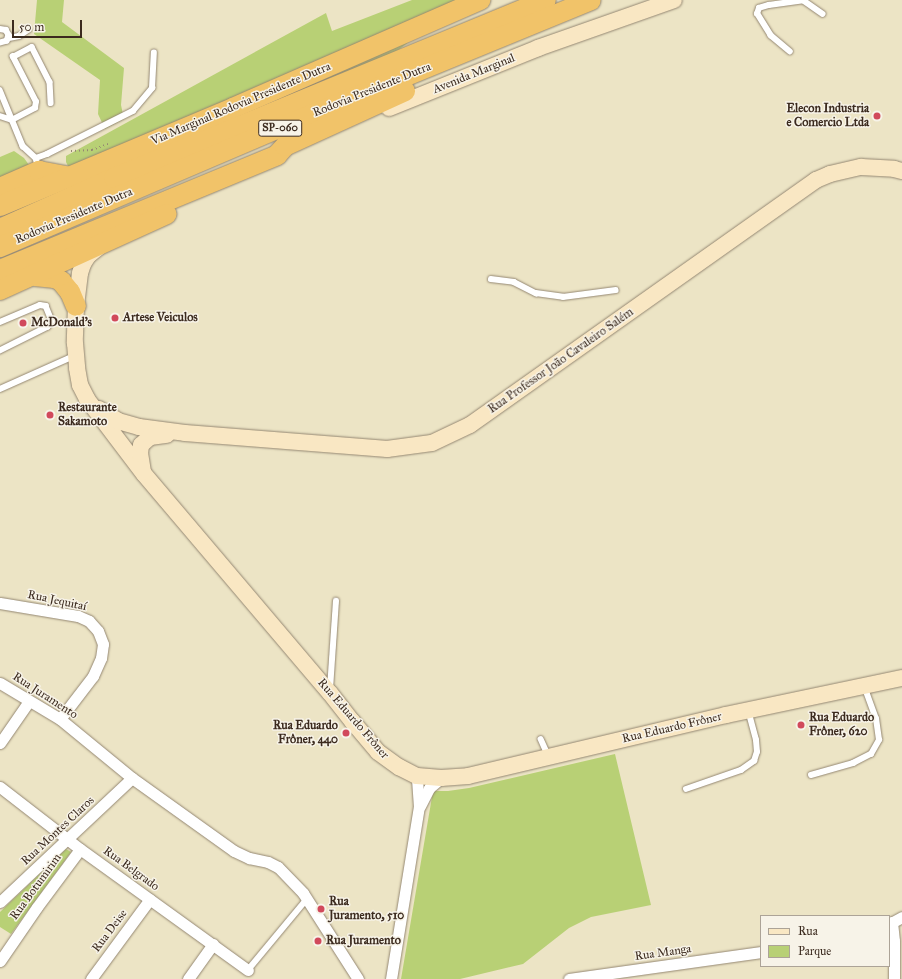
<!DOCTYPE html>
<html>
<head>
<meta charset="utf-8">
<style>
	body { margin:0 }
	#map { position:relative; width:902px; height:979px; overflow:hidden; background:#ece4c5; font-family:"IM FELL Great Primer",serif }
	div>[style] { position:absolute }
	.green>* { inset:0; background:#b8d075 }
	.path>* { height:1.5px; margin-top:-0.75px; transform-origin:0; background:repeating-linear-gradient(90deg,#948772 0 1px,transparent 0 4px) }
	.roads { filter:drop-shadow(0 0 1px #948772) drop-shadow(0 0 1px #948772) }
	.lane>* { height:5.5px; margin:-2.75px; padding:0 2.75px; transform-origin:2.75px; border-radius:2.75px; background:#fff }
	.street>* { height:11px; margin:-5.5px; padding:0 5.5px; transform-origin:5.5px; border-radius:5.5px; background:#fff }
	.secondary>* { height:16px; margin:-8px; padding:0 8px; transform-origin:8px; border-radius:8px; background:#f9e7c3 }
	.highway>* { height:20px; margin:-10px; padding:0 10px; transform-origin:10px; border-radius:10px; background:#f1c369 }
	.dots>* { width:11px; height:11px; translate:-50% -50%; box-sizing:border-box; border:2px solid #f7f3e8; border-radius:50% }
	span { translate:-50% -50%; white-space:nowrap; text-align:center; line-height:1.15; -webkit-text-stroke:3px #f7f3e8; paint-order:stroke }
	.shield-label span { padding:1px 3px; background:#f7f3e8; border:1px solid; border-radius:3px; -webkit-text-stroke-width:0 }
	.shield-label { font-size:11px; color:#3b2a1e; font-weight:700 }
	.street-label { font-size:12px; color:#3b2a1e }
	.poi-label { font-size:12px; color:#3b2a1e; font-weight:700 }
	.right { translate:-100% -50%; text-align:right }
	.left { translate:0 -50%; text-align:left }
	.legend { position:absolute; left:760px; top:915px; width:130px; height:52px; box-sizing:border-box; background:#f7f3e8; border:1px solid #aca397; margin:0; padding:5px 7px; list-style:none; font-size:12px; color:#3b2a1e }
	.legend li { display:flex; align-items:center; gap:8px; height:20px }
	.legend b { width:20px; border:1px solid #aca397 }
	.scale { position:absolute; left:12px; top:20px; width:70px; height:18px; box-sizing:border-box; border:2px solid #3b2a1e; border-top:0; padding-left:5px; font-size:12px; line-height:14px; white-space:nowrap; color:#3b2a1e; -webkit-text-stroke:3px #f7f3e8; paint-order:stroke }
</style>
</head>
<body>
<div id="map">
	<div class="green">
		<div style="clip-path:polygon(37px 0,64px 0,62px 22px,124px 68px,121px 105px,124px 119px,105px 129px,98px 114px,100px 80px,34px 34px)"></div>
		<div style="clip-path:polygon(412px 0,463px 0,388px 58px,104px 176px,70px 170px,66px 162px,66px 156px,326px 13px,332px 31px)"></div>
		<div style="clip-path:polygon(14px 151px,24px 158px,29px 165px,0 182px,0 157px)"></div>
		<div style="clip-path:polygon(615px 754px,651px 905px,591px 917px,569px 928px,523px 964px,460px 979px,401px 979px,433px 791px,448px 791px,469px 788px)"></div>
		<div style="clip-path:polygon(66px 849px,71px 852px,11px 934px,0 927px,0 912px)"></div>
	</div>
	<div class="path">
		<div style="left:71px;top:151px;width:21px;rotate:-3deg"></div>
		<div style="left:92px;top:150px;width:17px;rotate:-21deg"></div>
	</div>
	<div class="roads">
		<div class="lane">
			<div style="left:0;top:29px;width:6px;rotate:9deg"></div>
			<div style="left:6px;top:30px;width:6px;rotate:59deg"></div>
			<div style="left:9px;top:35px;width:6px;rotate:108deg"></div>
			<div style="left:7px;top:41px;width:7px;rotate:164deg"></div>
			<div style="left:9px;top:38px;width:10px;rotate:-11deg"></div>
			<div style="left:19px;top:36px;width:11px;rotate:-34deg"></div>
			<div style="left:790px;top:52px;width:25px;rotate:-140deg"></div>
			<div style="left:771px;top:36px;width:26px;rotate:-122deg"></div>
			<div style="left:757px;top:14px;width:6px;rotate:-72deg"></div>
			<div style="left:759px;top:8px;width:10px;rotate:-17deg"></div>
			<div style="left:769px;top:5px;width:34px;rotate:-8deg"></div>
			<div style="left:803px;top:0;width:24px;rotate:35deg"></div>
			<div style="left:0;top:90px;width:61px;rotate:67.7deg"></div>
			<div style="left:23px;top:146px;width:18px;rotate:43deg"></div>
			<div style="left:36px;top:158px;width:11px;rotate:75deg"></div>
			<div style="left:0;top:116px;width:13px;rotate:18deg"></div>
			<div style="left:12px;top:120px;width:26px;rotate:-28deg"></div>
			<div style="left:35px;top:108px;width:6px;rotate:-81deg"></div>
			<div style="left:36px;top:102px;width:51px;rotate:-117.1deg"></div>
			<div style="left:13px;top:57px;width:21px;rotate:-28deg"></div>
			<div style="left:32px;top:47px;width:39px;rotate:63deg"></div>
			<div style="left:50px;top:82px;width:21px;rotate:87deg"></div>
			<div style="left:36px;top:158px;width:12px;rotate:-20deg"></div>
			<div style="left:47px;top:154px;width:96px;rotate:-26.6deg"></div>
			<div style="left:133px;top:111px;width:30px;rotate:-50deg"></div>
			<div style="left:152px;top:88px;width:35px;rotate:-87deg"></div>
			<div style="left:491px;top:279px;width:23px;rotate:7deg"></div>
			<div style="left:514px;top:282px;width:25px;rotate:27deg"></div>
			<div style="left:536px;top:293px;width:27px;rotate:8deg"></div>
			<div style="left:563px;top:297px;width:53px;rotate:-7.5deg"></div>
			<div style="left:0;top:322px;width:43px;rotate:-23deg"></div>
			<div style="left:40px;top:305px;width:6px;rotate:9deg"></div>
			<div style="left:46px;top:306px;width:16px;rotate:68deg"></div>
			<div style="left:52px;top:321px;width:7px;rotate:124deg"></div>
			<div style="left:48px;top:327px;width:54px;rotate:153.4deg"></div>
			<div style="left:0;top:389px;width:81px;rotate:-24deg"></div>
			<div style="left:330px;top:689px;width:88px;rotate:-86.1deg"></div>
			<div style="left:541px;top:739px;width:17px;rotate:66deg"></div>
			<div style="left:811px;top:775px;width:44px;rotate:-15.9deg"></div>
			<div style="left:853px;top:763px;width:20px;rotate:-27deg"></div>
			<div style="left:871px;top:754px;width:16px;rotate:-60deg"></div>
			<div style="left:879px;top:740px;width:21px;rotate:-98deg"></div>
			<div style="left:876px;top:719px;width:33px;rotate:-110deg"></div>
			<div style="left:686px;top:789px;width:58px;rotate:-19.1deg"></div>
			<div style="left:741px;top:770px;width:16px;rotate:-35deg"></div>
			<div style="left:754px;top:761px;width:9px;rotate:-72deg"></div>
			<div style="left:757px;top:752px;width:12px;rotate:-95deg"></div>
			<div style="left:756px;top:740px;width:30px;rotate:-105deg"></div>
			<div style="left:248px;top:970px;width:92px;rotate:-50.3deg"></div>
		</div>
		<div class="street">
			<div style="left:0;top:603px;width:79px;rotate:9.5deg"></div>
			<div style="left:78px;top:616px;width:12px;rotate:24deg"></div>
			<div style="left:89px;top:621px;width:13px;rotate:48deg"></div>
			<div style="left:98px;top:631px;width:14px;rotate:69deg"></div>
			<div style="left:103px;top:644px;width:14px;rotate:98deg"></div>
			<div style="left:101px;top:658px;width:20px;rotate:114deg"></div>
			<div style="left:93px;top:676px;width:54px;rotate:127.5deg"></div>
			<div style="left:0;top:683px;width:70px;rotate:31deg"></div>
			<div style="left:60px;top:719px;width:93px;rotate:39.3deg"></div>
			<div style="left:132px;top:778px;width:125px;rotate:35.6deg"></div>
			<div style="left:234px;top:851px;width:17px;rotate:25deg"></div>
			<div style="left:249px;top:858px;width:19px;rotate:12deg"></div>
			<div style="left:268px;top:862px;width:11px;rotate:27deg"></div>
			<div style="left:278px;top:867px;width:36px;rotate:46deg"></div>
			<div style="left:303px;top:893px;width:102px;rotate:57.4deg"></div>
			<div style="left:0;top:743px;width:51px;rotate:-55.4deg"></div>
			<div style="left:0;top:787px;width:101px;rotate:37.8deg"></div>
			<div style="left:80px;top:849px;width:207px;rotate:35.8deg"></div>
			<div style="left:420px;top:806px;width:20px;rotate:-63deg"></div>
			<div style="left:429px;top:788px;width:16px;rotate:-40deg"></div>
			<div style="left:0;top:902px;width:181px;rotate:-43.2deg"></div>
			<div style="left:892px;top:922px;width:19px;rotate:84deg"></div>
			<div style="left:894px;top:941px;width:38px;rotate:90deg"></div>
			<div style="left:889px;top:924px;width:15px;rotate:-28deg"></div>
			<div style="left:0;top:961px;width:65px;rotate:-55.6deg"></div>
			<div style="left:37px;top:907px;width:72px;rotate:-53.4deg"></div>
			<div style="left:91px;top:979px;width:99px;rotate:-53.6deg"></div>
			<div style="left:188px;top:979px;width:43px;rotate:-54.5deg"></div>
			<div style="left:391px;top:979px;width:174px;rotate:-80.8deg"></div>
			<div style="left:419px;top:807px;width:31px;rotate:-94deg"></div>
			<div style="left:569px;top:979px;width:194px;rotate:-8deg"></div>
		</div>
		<div class="secondary">
			<div style="left:389px;top:108px;width:161px;rotate:-21.9deg"></div>
			<div style="left:538px;top:48px;width:144px;rotate:-19.4deg"></div>
			<div style="left:99px;top:247px;width:14px;rotate:141deg"></div>
			<div style="left:88px;top:256px;width:9px;rotate:122deg"></div>
			<div style="left:83px;top:264px;width:9px;rotate:108deg"></div>
			<div style="left:80px;top:273px;width:33px;rotate:97deg"></div>
			<div style="left:76px;top:306px;width:37px;rotate:92deg"></div>
			<div style="left:75px;top:343px;width:25px;rotate:85deg"></div>
			<div style="left:77px;top:368px;width:17px;rotate:80deg"></div>
			<div style="left:80px;top:385px;width:16px;rotate:63deg"></div>
			<div style="left:87px;top:399px;width:94px;rotate:52.8deg"></div>
			<div style="left:144px;top:474px;width:287px;rotate:49.7deg"></div>
			<div style="left:330px;top:693px;width:36px;rotate:52deg"></div>
			<div style="left:352px;top:721px;width:40px;rotate:50deg"></div>
			<div style="left:378px;top:752px;width:26px;rotate:36deg"></div>
			<div style="left:399px;top:767px;width:20px;rotate:27deg"></div>
			<div style="left:417px;top:776px;width:24px;rotate:5deg"></div>
			<div style="left:441px;top:778px;width:27px;rotate:-4deg"></div>
			<div style="left:468px;top:776px;width:265px;rotate:-13.3deg"></div>
			<div style="left:726px;top:715px;width:180px;rotate:-11.9deg"></div>
			<div style="left:99px;top:409px;width:22px;rotate:32deg"></div>
			<div style="left:118px;top:421px;width:22px;rotate:16deg"></div>
			<div style="left:139px;top:427px;width:46px;rotate:7.4deg"></div>
			<div style="left:185px;top:433px;width:203px;rotate:4.5deg"></div>
			<div style="left:387px;top:449px;width:45px;rotate:-7.6deg"></div>
			<div style="left:432px;top:443px;width:42px;rotate:-25.3deg"></div>
			<div style="left:470px;top:425px;width:424px;rotate:-35.3deg"></div>
			<div style="left:816px;top:180px;width:15px;rotate:-23deg"></div>
			<div style="left:830px;top:174px;width:32px;rotate:-13deg"></div>
			<div style="left:861px;top:167px;width:33px;rotate:3deg"></div>
			<div style="left:894px;top:169px;width:8px;rotate:14deg"></div>
			<div style="left:143px;top:472px;width:18px;rotate:-99deg"></div>
			<div style="left:140px;top:454px;width:9px;rotate:-84deg"></div>
			<div style="left:141px;top:445px;width:12px;rotate:-42deg"></div>
			<div style="left:150px;top:437px;width:17px;rotate:-7deg"></div>
		</div>
		<div class="highway">
			<div style="left:0;top:188px;width:43px;rotate:-23.6deg"></div>
			<div style="left:39px;top:171px;width:31px;rotate:11deg"></div>
			<div style="left:0;top:206px;width:253px;rotate:-22.8deg"></div>
			<div style="left:233px;top:108px;width:270px;rotate:-23.6deg"></div>
			<div style="left:0;top:229px;width:125px;rotate:-24.1deg"></div>
			<div style="left:114px;top:178px;width:467px;rotate:-22.4deg"></div>
			<div style="left:0;top:247px;width:301px;rotate:-23.1deg"></div>
			<div style="left:277px;top:129px;width:339px;rotate:-22.3deg"></div>
			<div style="left:0;top:270px;width:300px;rotate:-22.5deg"></div>
			<div style="left:277px;top:155px;width:12px;rotate:-48deg"></div>
			<div style="left:285px;top:146px;width:132px;rotate:-24.6deg"></div>
			<div style="left:35px;top:276px;width:20px;rotate:6deg"></div>
			<div style="left:55px;top:278px;width:7px;rotate:27deg"></div>
			<div style="left:61px;top:281px;width:14px;rotate:51deg"></div>
			<div style="left:70px;top:292px;width:15px;rotate:67deg"></div>
			<div style="left:0;top:290px;width:183px;rotate:-24.5deg"></div>
		</div>
	</div>
	<div class="dots">
		<div style="left:877px;top:116px;background:#d1495b"></div>
		<div style="left:115px;top:318px;background:#d1495b"></div>
		<div style="left:23px;top:323px;background:#d1495b"></div>
		<div style="left:50px;top:415px;background:#d1495b"></div>
		<div style="left:801px;top:725px;background:#d1495b"></div>
		<div style="left:346px;top:733px;background:#d1495b"></div>
		<div style="left:321px;top:909px;background:#d1495b"></div>
		<div style="left:318px;top:941px;background:#d1495b"></div>
	</div>
	<div class="shield-label">
		<span style="left:280px;top:128px">SP-060</span>
	</div>
	<div class="street-label">
		<span style="left:474px;top:74px;rotate:-22deg">Avenida Marginal</span>
		<span style="left:372px;top:90px;rotate:-22deg">Rodovia Presidente Dutra</span>
		<span style="left:241px;top:104px;rotate:-23deg">Via Marginal Rodovia Presidente Dutra</span>
		<span style="left:74px;top:216px;rotate:-23deg">Rodovia Presidente Dutra</span>
		<span style="left:561px;top:361px;rotate:-35deg">Rua Professor João Cavaleiro Salém</span>
		<span style="left:57px;top:601px;rotate:12deg">Rua Jequitaí</span>
		<span style="left:45px;top:696px;rotate:33deg">Rua Juramento</span>
		<span style="left:353px;top:719px;rotate:49deg">Rua Eduardo Frôner</span>
		<span style="left:672px;top:728px;rotate:-13deg">Rua Eduardo Frôner</span>
		<span style="left:58px;top:831px;rotate:-43deg">Rua Montes Claros</span>
		<span style="left:131px;top:869px;rotate:36deg">Rua Belgrado</span>
		<span style="left:36px;top:887px;rotate:-54deg">Rua Botumirim</span>
		<span style="left:110px;top:931px;rotate:-53deg">Rua Deise</span>
		<span style="left:663px;top:953px;rotate:-8deg">Rua Manga</span>
	</div>
	<div class="poi-label">
		<span class="right" style="left:869px;top:116px">Elecon Industria<br>e Comercio Ltda</span>
		<span class="left" style="left:123px;top:318px">Artese Veiculos</span>
		<span class="left" style="left:31px;top:323px">McDonald's</span>
		<span class="left" style="left:58px;top:415px">Restaurante<br>Sakamoto</span>
		<span class="left" style="left:809px;top:725px">Rua Eduardo<br>Frôner, 620</span>
		<span class="right" style="left:338px;top:733px">Rua Eduardo<br>Frôner, 440</span>
		<span class="left" style="left:329px;top:909px">Rua<br>Juramento, 510</span>
		<span class="left" style="left:326px;top:941px">Rua Juramento</span>
	</div>
	<ul class="legend">
	<li><b style="height:5px;background:#f9e7c3"></b>Rua</li>
	<li><b style="height:11px;background:#b8d075"></b>Parque</li>
	</ul>
	<div class="scale">50 m</div>
</div>
</body>
</html>
